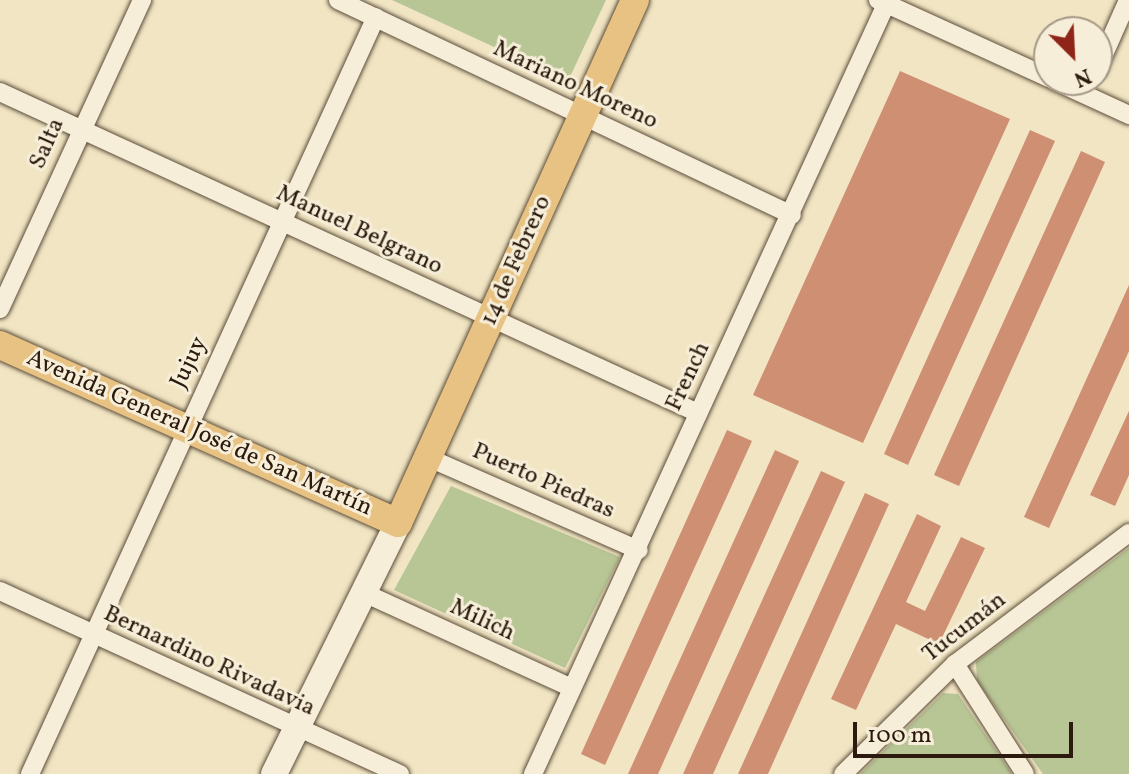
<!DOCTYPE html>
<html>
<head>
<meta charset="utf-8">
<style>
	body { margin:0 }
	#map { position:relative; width:1129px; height:774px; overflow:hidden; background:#f1e5c3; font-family:Vollkorn,serif }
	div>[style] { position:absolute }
	.green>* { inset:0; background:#b8c595 }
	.building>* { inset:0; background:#ce8f72 }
	.roads { filter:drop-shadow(0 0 2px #5c4d3a) drop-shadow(0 0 2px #5c4d3a) }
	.minor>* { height:18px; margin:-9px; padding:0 9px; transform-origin:9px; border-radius:9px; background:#f6eed8 }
	.secondary>* { height:26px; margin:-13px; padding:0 13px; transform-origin:13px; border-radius:13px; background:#f6eed8 }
	.primary>* { height:28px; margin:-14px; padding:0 14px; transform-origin:14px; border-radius:14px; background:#e8c282 }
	span { translate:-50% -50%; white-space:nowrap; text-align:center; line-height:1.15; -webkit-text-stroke:6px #f6eed8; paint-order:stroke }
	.street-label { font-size:24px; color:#2b1a0d }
	.north { position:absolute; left:1033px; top:16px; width:80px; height:80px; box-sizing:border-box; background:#f6eed8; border:2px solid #a59987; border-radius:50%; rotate:156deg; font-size:22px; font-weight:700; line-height:32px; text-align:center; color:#2b1a0d }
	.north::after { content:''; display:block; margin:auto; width:28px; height:36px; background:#8f2418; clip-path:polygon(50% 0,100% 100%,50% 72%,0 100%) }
	.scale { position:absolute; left:853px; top:722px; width:220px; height:36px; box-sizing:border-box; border:4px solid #2b1a0d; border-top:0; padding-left:10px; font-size:24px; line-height:28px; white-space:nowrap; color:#2b1a0d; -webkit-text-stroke:6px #f6eed8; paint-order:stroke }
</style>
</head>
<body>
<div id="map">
	<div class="green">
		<div style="clip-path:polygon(392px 0,606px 0,568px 81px)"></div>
		<div style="clip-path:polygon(451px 486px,620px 557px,565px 668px,394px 590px)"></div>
		<div style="clip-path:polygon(1129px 548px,1129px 774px,1043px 774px,977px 681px,976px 662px)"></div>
		<div style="clip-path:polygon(943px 693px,958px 694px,1012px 774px,860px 774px)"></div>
	</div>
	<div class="building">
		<div style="clip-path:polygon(900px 71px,1010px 119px,863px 443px,753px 395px)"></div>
		<div style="clip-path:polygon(1030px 130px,1055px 141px,908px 465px,884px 454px)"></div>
		<div style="clip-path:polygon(1081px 151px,1105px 162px,959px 486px,934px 475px)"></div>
		<div style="clip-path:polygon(1129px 285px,1129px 351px,1049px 528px,1024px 517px)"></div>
		<div style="clip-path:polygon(1129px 411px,1129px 475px,1115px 506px,1090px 495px)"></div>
		<div style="clip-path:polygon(727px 430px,752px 441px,605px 765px,581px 754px)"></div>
		<div style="clip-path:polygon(775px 450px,799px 461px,658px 774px,628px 774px)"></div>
		<div style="clip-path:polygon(821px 471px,845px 482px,713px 774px,683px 774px)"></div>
		<div style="clip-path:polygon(865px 493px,889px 504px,768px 774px,738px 774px)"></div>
		<div style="clip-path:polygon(917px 514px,941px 526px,906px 602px,925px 611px,961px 537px,985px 548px,939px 644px,896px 624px,856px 710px,831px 699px)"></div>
	</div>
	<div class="roads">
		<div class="minor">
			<div style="left:338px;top:0;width:502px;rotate:25.34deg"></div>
			<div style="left:878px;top:0;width:188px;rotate:24.5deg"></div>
			<div style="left:1097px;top:70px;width:77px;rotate:-66.1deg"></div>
			<div style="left:1053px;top:80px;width:84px;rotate:24.7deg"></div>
			<div style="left:0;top:92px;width:768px;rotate:24.7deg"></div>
			<div style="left:0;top:309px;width:340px;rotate:-65.3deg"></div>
			<div style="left:429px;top:458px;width:229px;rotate:23.7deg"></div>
			<div style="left:0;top:591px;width:440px;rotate:24.6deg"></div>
			<div style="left:373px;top:597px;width:219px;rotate:24.6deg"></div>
			<div style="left:955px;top:664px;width:130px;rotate:57.5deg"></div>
			<div style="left:30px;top:774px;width:832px;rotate:-65.44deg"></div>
			<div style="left:533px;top:774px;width:852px;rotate:-65.36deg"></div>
			<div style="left:843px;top:774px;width:157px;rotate:-44.5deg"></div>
			<div style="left:955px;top:664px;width:218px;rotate:-37deg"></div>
		</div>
		<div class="secondary">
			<div style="left:274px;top:774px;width:280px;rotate:-63.7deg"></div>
		</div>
		<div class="primary">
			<div style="left:0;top:345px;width:436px;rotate:24.1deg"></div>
			<div style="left:398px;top:523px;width:574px;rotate:-65.62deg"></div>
		</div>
	</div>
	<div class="street-label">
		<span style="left:575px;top:86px;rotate:25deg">Mariano Moreno</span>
		<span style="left:48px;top:144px;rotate:-66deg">Salta</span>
		<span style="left:359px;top:231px;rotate:25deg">Manuel Belgrano</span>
		<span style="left:517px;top:261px;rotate:-66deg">14 de Febrero</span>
		<span style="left:190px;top:363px;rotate:-64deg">Jujuy</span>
		<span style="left:689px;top:377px;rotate:-65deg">French</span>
		<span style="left:199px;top:434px;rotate:24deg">Avenida General José de San Martín</span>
		<span style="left:543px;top:482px;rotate:24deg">Puerto Piedras</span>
		<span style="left:482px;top:621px;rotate:25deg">Milich</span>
		<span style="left:965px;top:628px;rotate:-38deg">Tucumán</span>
		<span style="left:209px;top:662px;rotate:25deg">Bernardino Rivadavia</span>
	</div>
	<div class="north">N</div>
	<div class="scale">100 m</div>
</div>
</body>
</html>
